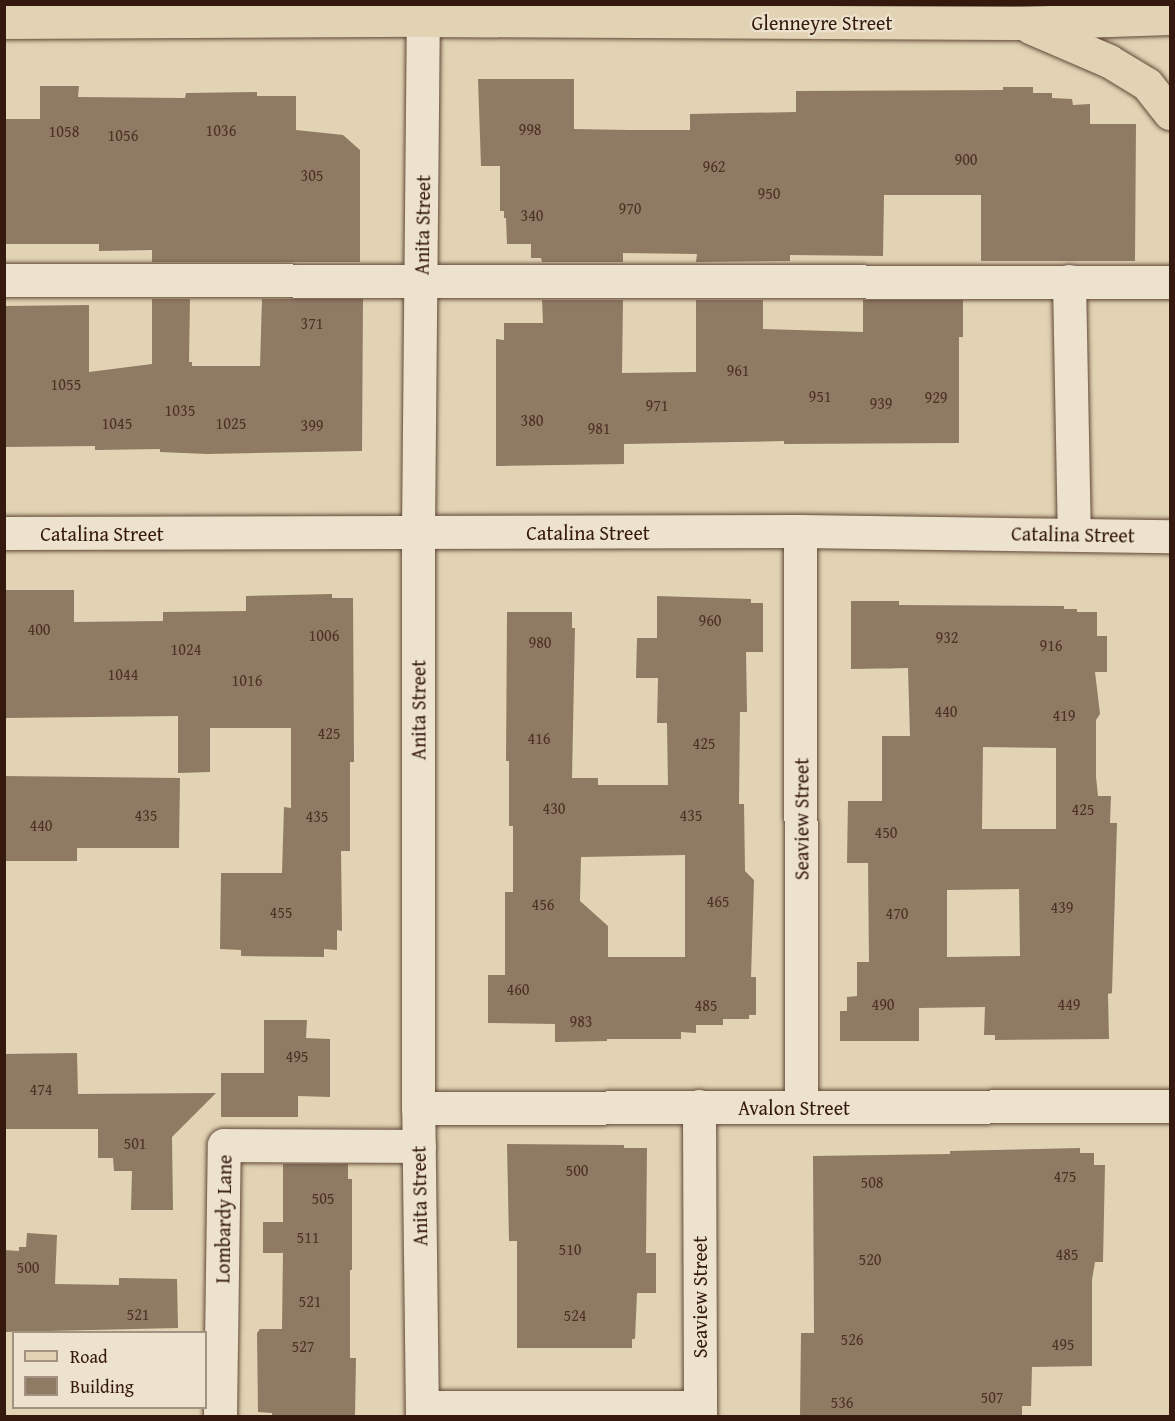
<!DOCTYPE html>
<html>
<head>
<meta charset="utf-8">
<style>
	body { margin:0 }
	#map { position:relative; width:1175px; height:1421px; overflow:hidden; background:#e1d3b3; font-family:"Gentium Book Plus",serif }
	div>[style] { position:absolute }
	.building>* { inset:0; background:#8f7a64 }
	.roads { filter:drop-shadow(0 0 2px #614837) drop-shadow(0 0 2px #614837) }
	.minor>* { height:33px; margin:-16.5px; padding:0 16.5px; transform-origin:16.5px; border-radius:16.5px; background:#ece2ce }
	.major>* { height:33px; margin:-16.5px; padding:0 16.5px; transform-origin:16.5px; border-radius:16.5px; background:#e1d3b3 }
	span { translate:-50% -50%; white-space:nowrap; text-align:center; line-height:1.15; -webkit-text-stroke:4.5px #ece2ce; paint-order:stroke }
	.number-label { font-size:16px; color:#4c3124 }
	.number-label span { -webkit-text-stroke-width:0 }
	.street-label { font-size:20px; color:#36190e }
	.frame { position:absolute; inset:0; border:6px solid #36190e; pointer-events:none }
	.legend { position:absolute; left:12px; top:1331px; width:195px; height:78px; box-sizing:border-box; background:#ece2ce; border:2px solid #a39281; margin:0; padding:8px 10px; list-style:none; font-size:18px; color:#36190e }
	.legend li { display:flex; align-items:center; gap:12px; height:30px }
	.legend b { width:30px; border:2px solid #a39281 }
</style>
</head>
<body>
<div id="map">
	<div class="building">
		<div style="clip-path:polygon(478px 79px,574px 79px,574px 129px,631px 130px,690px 130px,690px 114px,796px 112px,796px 91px,1003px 90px,1003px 87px,1033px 87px,1033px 93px,1052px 93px,1052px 98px,1072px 99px,1073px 105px,1090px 104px,1090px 124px,1136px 124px,1135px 261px,981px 261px,981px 195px,884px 195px,883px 256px,790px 255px,790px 261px,696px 262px,697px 254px,623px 253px,623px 262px,542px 262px,541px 258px,531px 258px,531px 244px,507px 244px,506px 218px,504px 218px,504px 211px,500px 211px,500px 166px,481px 166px)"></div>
		<div style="clip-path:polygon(40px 86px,79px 86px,78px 97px,185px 98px,186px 93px,257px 92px,257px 96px,296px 96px,296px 130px,343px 135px,360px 150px,360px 262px,152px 262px,152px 250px,99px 251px,99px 244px,4px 244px,4px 119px,40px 119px)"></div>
		<div style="clip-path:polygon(152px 299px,190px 299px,189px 362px,192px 362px,192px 366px,260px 366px,262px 299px,363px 299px,362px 451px,207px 454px,160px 452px,160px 449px,95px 450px,95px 446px,4px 447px,4px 306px,89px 305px,89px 372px,152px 364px)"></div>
		<div style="clip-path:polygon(542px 300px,623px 300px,622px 373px,696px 372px,696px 300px,763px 300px,763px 329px,863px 332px,863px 300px,963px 300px,963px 337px,959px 337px,959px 443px,784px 444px,784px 441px,624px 444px,624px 464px,496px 466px,496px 339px,504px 340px,504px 323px,543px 323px)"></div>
		<div style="clip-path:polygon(4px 590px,74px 590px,74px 622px,163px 621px,163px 612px,246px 611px,246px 596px,332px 594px,332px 598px,353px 598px,354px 762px,350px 762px,350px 851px,341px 851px,342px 931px,337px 930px,337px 950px,324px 949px,324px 957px,241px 956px,241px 950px,220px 949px,221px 873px,282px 873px,284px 807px,291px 808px,291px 728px,210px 728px,210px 772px,178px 773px,178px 716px,4px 718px)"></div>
		<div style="clip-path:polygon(evenodd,657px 596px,751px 599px,751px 603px,763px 603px,763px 652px,746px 652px,747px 712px,740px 712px,739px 804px,744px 804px,745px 871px,754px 880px,751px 977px,756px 977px,756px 1015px,749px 1015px,749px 1019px,723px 1019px,723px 1025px,696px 1025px,696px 1033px,681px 1032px,681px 1039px,607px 1039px,607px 1041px,555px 1042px,555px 1024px,488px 1023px,488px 975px,505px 975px,505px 892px,513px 892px,513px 826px,509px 826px,509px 761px,506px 761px,507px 612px,572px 612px,572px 628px,575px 628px,572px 778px,598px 778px,598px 785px,668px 785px,667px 723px,657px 723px,658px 678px,636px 678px,637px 638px,657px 638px,657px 596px,685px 855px,685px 957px,608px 957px,608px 926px,580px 901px,581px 857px,685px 855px)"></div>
		<div style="clip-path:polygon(evenodd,851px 601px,899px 601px,899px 605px,1064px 606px,1064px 609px,1077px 609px,1077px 612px,1097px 612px,1097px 636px,1107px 636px,1107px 672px,1095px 672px,1100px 714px,1096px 720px,1096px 777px,1098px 796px,1111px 796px,1110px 823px,1117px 823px,1112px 993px,1108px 994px,1109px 1039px,995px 1040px,995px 1035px,984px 1035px,985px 1007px,919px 1008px,919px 1041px,840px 1041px,840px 1011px,847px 1011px,847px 997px,857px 996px,857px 962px,869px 962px,868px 863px,847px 863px,848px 801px,882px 801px,882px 736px,910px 736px,908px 668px,851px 669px,851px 601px,983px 747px,1056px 748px,1056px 829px,982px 829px,983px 747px,851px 601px,1019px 889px,1020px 956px,947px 957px,947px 890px,1019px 889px)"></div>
		<div style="clip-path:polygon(4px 776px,180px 778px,179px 848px,77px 848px,77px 861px,4px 861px)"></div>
		<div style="clip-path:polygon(264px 1020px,307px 1020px,306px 1038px,330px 1039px,330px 1097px,298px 1096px,298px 1117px,221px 1117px,221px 1073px,264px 1073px)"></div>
		<div style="clip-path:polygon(77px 1053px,78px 1094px,216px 1093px,172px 1137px,173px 1210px,131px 1210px,132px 1171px,114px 1171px,113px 1158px,98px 1158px,98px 1129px,4px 1129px,4px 1054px)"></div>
		<div style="clip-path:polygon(507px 1144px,624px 1145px,624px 1148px,647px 1148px,646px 1253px,656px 1253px,656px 1293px,637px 1293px,635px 1339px,632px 1339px,632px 1348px,517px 1348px,517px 1241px,509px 1241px)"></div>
		<div style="clip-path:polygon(1080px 1148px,1080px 1153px,1094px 1153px,1094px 1165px,1105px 1165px,1103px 1262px,1095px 1262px,1092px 1280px,1092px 1366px,1032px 1367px,1031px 1406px,1022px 1406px,1022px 1416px,800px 1416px,801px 1333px,814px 1333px,813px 1156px,950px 1154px,950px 1151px)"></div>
		<div style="clip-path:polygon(283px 1164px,348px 1164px,348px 1179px,352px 1179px,352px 1270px,350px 1270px,350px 1358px,356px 1358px,355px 1416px,272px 1416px,272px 1413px,258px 1412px,257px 1333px,260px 1329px,282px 1329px,283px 1253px,263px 1253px,263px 1222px,283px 1222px)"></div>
		<div style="clip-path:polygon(27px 1233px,57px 1235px,55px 1284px,119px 1285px,119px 1278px,177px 1279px,178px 1328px,4px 1332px,4px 1250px,19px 1251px,19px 1247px,26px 1247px)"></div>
	</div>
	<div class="roads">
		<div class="minor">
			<div style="left:4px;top:280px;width:1166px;rotate:0.1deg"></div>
			<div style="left:1069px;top:281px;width:252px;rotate:88.9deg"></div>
			<div style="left:800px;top:531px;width:576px;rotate:89.9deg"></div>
			<div style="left:4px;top:533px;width:796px;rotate:-0.14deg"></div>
			<div style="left:800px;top:531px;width:370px;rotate:0.8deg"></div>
			<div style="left:699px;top:1106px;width:310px;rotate:89.8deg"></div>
			<div style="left:418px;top:1108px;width:752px;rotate:-0.15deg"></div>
			<div style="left:422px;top:1407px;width:278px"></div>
			<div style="left:220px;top:1416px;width:271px;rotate:-89.2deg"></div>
			<div style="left:224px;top:1145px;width:195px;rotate:0.3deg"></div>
			<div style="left:422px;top:1416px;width:308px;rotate:-90.7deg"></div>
			<div style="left:418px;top:1108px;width:575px;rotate:-90deg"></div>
			<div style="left:418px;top:533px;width:529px;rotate:-89.46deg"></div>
		</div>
		<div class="major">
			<div style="left:4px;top:22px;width:419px;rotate:-0.3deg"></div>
			<div style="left:423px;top:20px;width:597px;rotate:0.29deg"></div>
			<div style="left:1020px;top:23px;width:150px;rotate:-1.9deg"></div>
			<div style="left:1030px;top:27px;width:86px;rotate:23.3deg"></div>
			<div style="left:1109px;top:61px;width:44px;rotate:31.2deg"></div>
			<div style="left:1147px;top:84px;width:37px;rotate:52deg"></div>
		</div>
	</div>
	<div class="number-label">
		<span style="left:530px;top:129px">998</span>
		<span style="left:221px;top:130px">1036</span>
		<span style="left:64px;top:131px">1058</span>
		<span style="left:123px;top:135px">1056</span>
		<span style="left:966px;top:159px">900</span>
		<span style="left:714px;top:166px">962</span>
		<span style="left:312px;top:175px">305</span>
		<span style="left:769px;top:193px">950</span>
		<span style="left:630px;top:208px">970</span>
		<span style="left:532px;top:215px">340</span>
		<span style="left:312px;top:323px">371</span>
		<span style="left:738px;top:370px">961</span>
		<span style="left:66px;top:384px">1055</span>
		<span style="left:820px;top:396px">951</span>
		<span style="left:936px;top:397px">929</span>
		<span style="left:881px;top:403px">939</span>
		<span style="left:657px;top:405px">971</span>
		<span style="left:180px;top:410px">1035</span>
		<span style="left:532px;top:420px">380</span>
		<span style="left:117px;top:423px">1045</span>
		<span style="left:231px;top:423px">1025</span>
		<span style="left:312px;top:425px">399</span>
		<span style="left:599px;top:428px">981</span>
		<span style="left:710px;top:620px">960</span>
		<span style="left:39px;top:629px">400</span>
		<span style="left:324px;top:635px">1006</span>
		<span style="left:947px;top:637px">932</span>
		<span style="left:540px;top:642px">980</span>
		<span style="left:1051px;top:645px">916</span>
		<span style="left:186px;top:649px">1024</span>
		<span style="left:123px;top:674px">1044</span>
		<span style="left:247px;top:680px">1016</span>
		<span style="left:946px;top:711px">440</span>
		<span style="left:1064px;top:715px">419</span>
		<span style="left:329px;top:733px">425</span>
		<span style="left:539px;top:738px">416</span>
		<span style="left:704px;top:743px">425</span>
		<span style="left:554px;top:808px">430</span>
		<span style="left:1083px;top:809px">425</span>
		<span style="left:146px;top:815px">435</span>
		<span style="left:691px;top:815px">435</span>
		<span style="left:317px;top:816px">435</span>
		<span style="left:41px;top:825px">440</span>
		<span style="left:886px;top:832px">450</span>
		<span style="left:718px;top:901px">465</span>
		<span style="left:543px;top:904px">456</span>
		<span style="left:1062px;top:907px">439</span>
		<span style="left:281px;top:912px">455</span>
		<span style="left:897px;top:913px">470</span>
		<span style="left:518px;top:989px">460</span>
		<span style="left:883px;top:1004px">490</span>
		<span style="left:1069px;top:1004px">449</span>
		<span style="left:706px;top:1005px">485</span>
		<span style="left:581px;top:1021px">983</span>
		<span style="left:297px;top:1056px">495</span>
		<span style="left:41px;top:1089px">474</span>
		<span style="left:135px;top:1143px">501</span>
		<span style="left:577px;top:1170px">500</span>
		<span style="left:1065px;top:1176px">475</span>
		<span style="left:872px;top:1182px">508</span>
		<span style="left:323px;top:1198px">505</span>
		<span style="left:308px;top:1237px">511</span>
		<span style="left:570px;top:1249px">510</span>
		<span style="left:1067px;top:1254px">485</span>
		<span style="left:870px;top:1259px">520</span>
		<span style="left:28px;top:1267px">500</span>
		<span style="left:310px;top:1301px">521</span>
		<span style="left:138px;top:1314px">521</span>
		<span style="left:575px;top:1315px">524</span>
		<span style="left:852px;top:1339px">526</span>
		<span style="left:1063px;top:1344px">495</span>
		<span style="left:303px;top:1346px">527</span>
		<span style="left:992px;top:1397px">507</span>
		<span style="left:842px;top:1402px">536</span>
	</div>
	<div class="street-label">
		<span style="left:822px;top:22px">Glenneyre Street</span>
		<span style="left:422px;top:225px;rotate:-89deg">Anita Street</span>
		<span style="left:588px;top:532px">Catalina Street</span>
		<span style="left:102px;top:533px">Catalina Street</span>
		<span style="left:1073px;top:534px;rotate:1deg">Catalina Street</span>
		<span style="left:418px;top:710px;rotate:-90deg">Anita Street</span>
		<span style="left:801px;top:819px;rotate:-90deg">Seaview Street</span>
		<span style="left:794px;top:1107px">Avalon Street</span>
		<span style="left:419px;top:1196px;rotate:-91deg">Anita Street</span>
		<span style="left:223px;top:1219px;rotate:-89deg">Lombardy Lane</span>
		<span style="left:699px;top:1297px;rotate:-90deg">Seaview Street</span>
	</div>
	<div class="frame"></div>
	<ul class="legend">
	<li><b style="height:8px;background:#e1d3b3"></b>Road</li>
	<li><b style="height:16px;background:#8f7a64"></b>Building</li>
	</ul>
</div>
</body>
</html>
